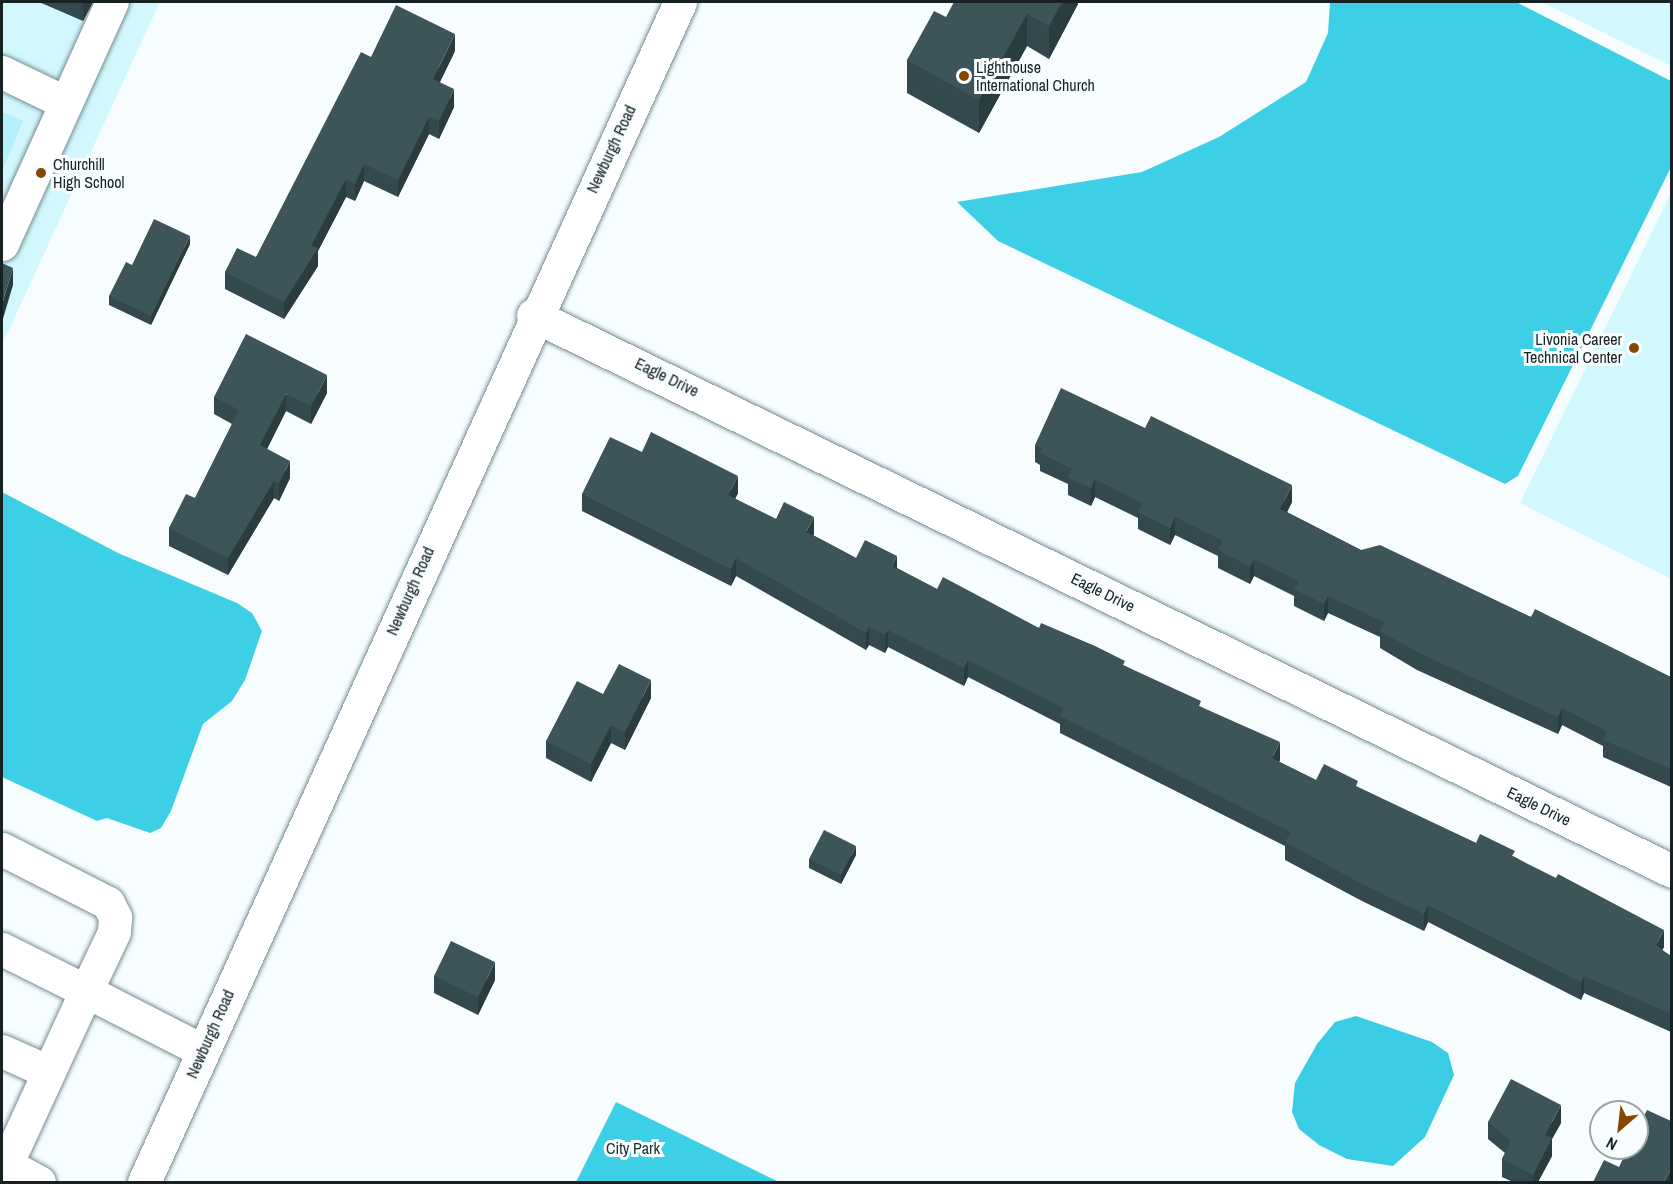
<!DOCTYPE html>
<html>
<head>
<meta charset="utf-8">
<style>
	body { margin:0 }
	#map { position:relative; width:1673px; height:1184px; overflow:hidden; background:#f7fdfe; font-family:"Archivo Narrow",sans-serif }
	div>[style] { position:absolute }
	.built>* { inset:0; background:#d2f7fe }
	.green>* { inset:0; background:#b3f0fc }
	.forest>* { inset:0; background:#3ccfe6 }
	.water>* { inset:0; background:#39cce4 }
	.roads { filter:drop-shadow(0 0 2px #738c91) drop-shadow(0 0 2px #738c91) }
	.minor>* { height:33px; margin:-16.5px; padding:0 16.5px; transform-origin:16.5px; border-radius:16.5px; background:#fff }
	.major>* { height:33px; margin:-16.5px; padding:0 16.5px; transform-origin:16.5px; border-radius:16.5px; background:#fff }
	.wall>* { inset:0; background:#34494d }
	.shaded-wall>* { inset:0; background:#2b3c3e }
	.building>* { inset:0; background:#3d5559 }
	.dots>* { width:16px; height:16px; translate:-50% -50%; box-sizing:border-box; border:3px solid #f7fdfe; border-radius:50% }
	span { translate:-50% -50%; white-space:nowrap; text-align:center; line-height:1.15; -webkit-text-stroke:6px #f7fdfe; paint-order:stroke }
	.poi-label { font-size:16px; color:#172123 }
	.left { translate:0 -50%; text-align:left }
	.right { translate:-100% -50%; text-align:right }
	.street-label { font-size:16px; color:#172123 }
	.park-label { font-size:16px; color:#162d32 }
	.frame { position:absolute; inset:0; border:3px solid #172123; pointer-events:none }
	.north { position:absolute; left:1589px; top:1100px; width:60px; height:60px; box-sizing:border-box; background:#f7fdfe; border:2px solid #9da5a6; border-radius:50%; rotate:208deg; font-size:16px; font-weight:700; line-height:24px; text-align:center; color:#172123 }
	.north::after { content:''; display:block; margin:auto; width:21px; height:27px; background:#844801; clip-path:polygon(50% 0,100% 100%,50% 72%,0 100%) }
</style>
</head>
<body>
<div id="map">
	<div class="built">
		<div style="clip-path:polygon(2px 2px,160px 2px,2px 345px)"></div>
		<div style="clip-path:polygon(1542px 2px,1671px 2px,1671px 66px)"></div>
		<div style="clip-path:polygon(1671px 193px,1671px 579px,1520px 503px)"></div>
	</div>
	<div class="green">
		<div style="clip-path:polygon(2px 112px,23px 121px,2px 171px)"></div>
	</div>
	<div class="forest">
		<div style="clip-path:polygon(1330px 2px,1516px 2px,1671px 81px,1671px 167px,1518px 476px,1505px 484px,998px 241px,957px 202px,1142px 172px,1219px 137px,1306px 82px,1328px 33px)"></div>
		<div style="clip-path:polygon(2px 492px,118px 553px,237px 603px,252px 613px,262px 631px,245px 680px,232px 701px,203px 724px,171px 811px,161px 828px,150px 833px,107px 818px,97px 821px,2px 777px)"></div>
		<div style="clip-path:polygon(616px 1102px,779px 1182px,576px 1182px)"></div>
	</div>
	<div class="water">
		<div style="clip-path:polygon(1356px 1016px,1432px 1042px,1448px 1053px,1454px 1075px,1425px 1137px,1393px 1166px,1347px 1159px,1319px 1145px,1299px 1129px,1292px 1112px,1295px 1083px,1317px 1044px,1335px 1022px)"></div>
	</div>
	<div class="roads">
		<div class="minor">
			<div style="left:2px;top:72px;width:71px;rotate:25.8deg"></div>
			<div style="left:2px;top:244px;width:266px;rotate:-65.6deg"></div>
			<div style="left:533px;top:315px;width:1267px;rotate:26.02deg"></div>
			<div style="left:2px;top:849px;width:119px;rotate:27deg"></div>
			<div style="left:108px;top:903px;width:16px;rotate:63deg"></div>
			<div style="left:115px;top:917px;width:15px;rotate:94deg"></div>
			<div style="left:114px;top:932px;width:65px;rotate:115.4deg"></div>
			<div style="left:86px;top:991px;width:131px;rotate:27.1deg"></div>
			<div style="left:2px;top:949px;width:94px;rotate:26.6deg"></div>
			<div style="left:86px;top:991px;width:192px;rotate:114.7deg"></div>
			<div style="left:2px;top:1051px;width:51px;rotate:24.1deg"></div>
			<div style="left:2px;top:1162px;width:42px;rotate:28.4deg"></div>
		</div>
		<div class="major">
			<div style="left:144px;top:1182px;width:1296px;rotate:-65.57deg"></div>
		</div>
	</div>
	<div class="wall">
		<div style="clip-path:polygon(39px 2px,93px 2px,83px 21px)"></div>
		<div style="clip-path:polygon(1078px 2px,1078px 4px,1049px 59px,1027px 46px,979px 133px,907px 93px,907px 60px,946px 17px)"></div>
		<div style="clip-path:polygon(455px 51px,440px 82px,454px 107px,439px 139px,429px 134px,398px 197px,364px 181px,355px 201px,346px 197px,318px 251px,318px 266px,284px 319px,225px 289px,225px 272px,256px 257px)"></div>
		<div style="clip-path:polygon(190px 244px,151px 325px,109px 305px,109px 296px)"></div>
		<div style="clip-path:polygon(327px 393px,311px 424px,286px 411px,267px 449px,290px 478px,279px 501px,274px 498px,228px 575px,169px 546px,169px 528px,195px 498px,232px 424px,214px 414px,214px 397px)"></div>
		<div style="clip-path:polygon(1035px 445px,1292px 502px,1287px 512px,1361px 550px,1531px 617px,1671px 677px,1671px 787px,1603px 757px,1603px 746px,1562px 725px,1558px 734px,1417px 670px,1380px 648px,1380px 637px,1328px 613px,1324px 621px,1294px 606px,1294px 596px,1254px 576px,1250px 584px,1218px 568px,1218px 556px,1175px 535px,1170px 545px,1138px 529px,1138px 518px,1095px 497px,1091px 506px,1068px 495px,1068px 484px,1040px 471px,1040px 465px,1035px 462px)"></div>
		<div style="clip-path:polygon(642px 452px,738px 493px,735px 499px,776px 519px,814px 534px,813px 535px,856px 558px,897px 568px,937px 589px,1039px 628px,1125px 666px,1201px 707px,1280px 760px,1279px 762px,1316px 780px,1358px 788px,1476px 843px,1515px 857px,1664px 947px,1662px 950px,1671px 956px,1671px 1032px,1584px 993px,1581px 1000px,1428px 922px,1424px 931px,1362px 901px,1285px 860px,1285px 846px,1060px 733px,1060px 724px,968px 677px,964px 686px,888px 647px,885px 653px,869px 645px,866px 650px,736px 576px,731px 586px,582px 511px,582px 494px)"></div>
		<div style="clip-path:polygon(603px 694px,651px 698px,625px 750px,611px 743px,591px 782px,546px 758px,546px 741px)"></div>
		<div style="clip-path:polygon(856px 855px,841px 884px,809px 868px,809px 859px)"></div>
		<div style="clip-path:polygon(434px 976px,495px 980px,478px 1015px,434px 993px)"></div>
		<div style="clip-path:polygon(1488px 1122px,1561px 1123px,1552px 1139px,1552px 1156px,1538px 1182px,1513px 1182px,1502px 1177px,1502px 1159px,1505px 1153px,1488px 1139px)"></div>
	</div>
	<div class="shaded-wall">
		<div style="clip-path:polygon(83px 2px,93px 2px,83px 21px)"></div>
		<div style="clip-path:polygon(1062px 2px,1078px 2px,1078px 4px,1049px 59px,1049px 26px)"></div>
		<div style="clip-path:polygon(1027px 14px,1027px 46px,979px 133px,979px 100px)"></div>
		<div style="clip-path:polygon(455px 34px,455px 51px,433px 96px,433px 79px)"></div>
		<div style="clip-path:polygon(454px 89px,454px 107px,439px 139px,439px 121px)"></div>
		<div style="clip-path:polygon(429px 117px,429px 134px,398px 197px,398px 180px)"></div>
		<div style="clip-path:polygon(364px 164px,364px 181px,355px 201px,355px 184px)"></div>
		<div style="clip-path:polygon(346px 179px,346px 197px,318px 251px,318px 266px,284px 319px,284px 302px,311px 246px)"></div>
		<div style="clip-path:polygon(190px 236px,190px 244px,151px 325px,151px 316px)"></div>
		<div style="clip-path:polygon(13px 268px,13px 285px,2px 322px,2px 304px)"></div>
		<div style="clip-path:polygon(327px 375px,327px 393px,311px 424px,311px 406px)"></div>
		<div style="clip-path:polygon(286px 394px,286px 411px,260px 463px,260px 445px)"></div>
		<div style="clip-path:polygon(290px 461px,290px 478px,279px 501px,279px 483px)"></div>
		<div style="clip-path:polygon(738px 476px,738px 493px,728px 513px,728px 495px)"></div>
		<div style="clip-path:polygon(1095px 479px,1095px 497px,1091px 506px,1091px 488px)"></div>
		<div style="clip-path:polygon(274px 481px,274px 498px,228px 575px,228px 558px)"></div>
		<div style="clip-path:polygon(1292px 485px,1292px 502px,1280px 526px,1280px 509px)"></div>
		<div style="clip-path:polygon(814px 517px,814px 534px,806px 549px,806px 532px)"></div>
		<div style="clip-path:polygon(1175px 517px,1175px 535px,1170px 545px,1170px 528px)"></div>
		<div style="clip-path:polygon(897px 556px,897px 573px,892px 566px)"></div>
		<div style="clip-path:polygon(736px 558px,736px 576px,731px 586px,731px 569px)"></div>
		<div style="clip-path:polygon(1254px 559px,1254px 576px,1250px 584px,1250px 567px)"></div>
		<div style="clip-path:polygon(1328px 596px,1328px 613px,1324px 621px,1324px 604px)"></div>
		<div style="clip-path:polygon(869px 627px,869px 645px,866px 650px,866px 633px)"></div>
		<div style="clip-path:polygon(888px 630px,888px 647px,885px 653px,885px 635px)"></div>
		<div style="clip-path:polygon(968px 660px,968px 677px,964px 686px,964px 668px)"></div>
		<div style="clip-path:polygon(651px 680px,651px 698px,625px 750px,625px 732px)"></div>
		<div style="clip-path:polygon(1562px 708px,1562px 725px,1558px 734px,1558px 717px)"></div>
		<div style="clip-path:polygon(611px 725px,611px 743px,591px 782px,591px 764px)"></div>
		<div style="clip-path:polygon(1280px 742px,1280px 760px,1272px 775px,1272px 758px)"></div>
		<div style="clip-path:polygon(856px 846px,856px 855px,841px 884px,841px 875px)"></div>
		<div style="clip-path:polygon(1428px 905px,1428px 922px,1424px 931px,1424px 914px)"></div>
		<div style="clip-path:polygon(1664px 930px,1664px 947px,1656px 962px,1656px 945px)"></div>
		<div style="clip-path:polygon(495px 962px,495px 980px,478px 1015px,478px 997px)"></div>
		<div style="clip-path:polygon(1584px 976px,1584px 993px,1581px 1000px,1581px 982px)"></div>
		<div style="clip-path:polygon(1561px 1105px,1561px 1123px,1552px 1139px,1552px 1156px,1538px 1182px,1533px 1182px,1533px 1175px,1545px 1135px)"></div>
		<div style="clip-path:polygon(1671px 1168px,1671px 1182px,1664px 1182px)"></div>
	</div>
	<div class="building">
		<div style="clip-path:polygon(954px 2px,1062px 2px,1049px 26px,1027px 14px,979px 100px,907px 60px,934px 11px,946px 17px)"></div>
		<div style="clip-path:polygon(396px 5px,455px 34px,433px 79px,454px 89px,439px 121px,429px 117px,398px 180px,364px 164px,355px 184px,346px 179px,311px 246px,318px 248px,284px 302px,225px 272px,237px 248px,256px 257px,361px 52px,371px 57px)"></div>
		<div style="clip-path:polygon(154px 219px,190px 236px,151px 316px,109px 296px,126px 262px,132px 265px)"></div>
		<div style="clip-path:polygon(2px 263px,13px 268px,2px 304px)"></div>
		<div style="clip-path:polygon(246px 334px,327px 375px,311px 406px,286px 394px,260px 445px,290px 461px,279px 483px,274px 481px,228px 558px,169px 528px,186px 494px,195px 498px,239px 410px,214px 397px)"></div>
		<div style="clip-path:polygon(1061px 388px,1145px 428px,1151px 416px,1292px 485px,1280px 509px,1361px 550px,1380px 545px,1531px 617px,1535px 609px,1671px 677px,1671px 769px,1603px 740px,1607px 731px,1562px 708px,1558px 717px,1417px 652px,1380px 631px,1384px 622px,1328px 596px,1324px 604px,1294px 589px,1299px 581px,1254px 559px,1250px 567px,1218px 550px,1223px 541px,1175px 517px,1170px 528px,1138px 512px,1142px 503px,1095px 479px,1091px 488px,1068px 478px,1072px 469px,1040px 453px,1042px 448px,1035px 445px)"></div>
		<div style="clip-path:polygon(651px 432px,738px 476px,728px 495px,776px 519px,784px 502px,814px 517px,806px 532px,856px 558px,865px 540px,897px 556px,892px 566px,937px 589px,943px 577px,1039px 628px,1041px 623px,1095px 646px,1125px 661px,1123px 665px,1201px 701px,1199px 706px,1280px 742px,1272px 758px,1316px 780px,1324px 764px,1358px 781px,1356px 786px,1476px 843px,1480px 834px,1515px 851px,1512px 856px,1556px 878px,1558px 874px,1664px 930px,1656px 945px,1665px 952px,1671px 956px,1671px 1014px,1584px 976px,1581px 982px,1428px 905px,1424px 914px,1362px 884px,1285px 842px,1291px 832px,1060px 716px,1064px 708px,968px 660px,964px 668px,888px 630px,885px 635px,869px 627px,866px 633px,736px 558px,731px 569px,582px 494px,610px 437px,642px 452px)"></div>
		<div style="clip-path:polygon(619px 664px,651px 680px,625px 732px,611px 725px,591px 764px,546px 741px,577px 681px,603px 694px)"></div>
		<div style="clip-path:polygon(824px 830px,856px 846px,841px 875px,809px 859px)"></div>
		<div style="clip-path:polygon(451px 941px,495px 962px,478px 997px,434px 976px)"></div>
		<div style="clip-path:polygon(1511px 1079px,1561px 1105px,1545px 1135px,1552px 1138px,1533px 1175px,1502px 1159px,1511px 1141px,1488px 1122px)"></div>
		<div style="clip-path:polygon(1647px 1110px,1671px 1121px,1671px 1168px,1664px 1182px,1593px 1182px,1604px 1160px,1619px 1167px,1628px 1148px,1637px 1148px,1637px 1130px)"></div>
	</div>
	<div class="dots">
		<div style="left:964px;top:76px;background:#844801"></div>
		<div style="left:41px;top:173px;background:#844801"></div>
		<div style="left:1634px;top:348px;background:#844801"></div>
	</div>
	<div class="poi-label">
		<span class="left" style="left:976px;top:76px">Lighthouse<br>International Church</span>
		<span class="left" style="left:53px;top:173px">Churchill<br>High School</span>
		<span class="right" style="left:1622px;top:348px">Livonia Career<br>Technical Center</span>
	</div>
	<div class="street-label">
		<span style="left:611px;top:149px;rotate:-65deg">Newburgh Road</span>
		<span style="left:667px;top:377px;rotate:26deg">Eagle Drive</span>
		<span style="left:410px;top:591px;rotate:-66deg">Newburgh Road</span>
		<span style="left:1103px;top:592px;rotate:26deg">Eagle Drive</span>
		<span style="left:1539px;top:806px;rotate:26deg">Eagle Drive</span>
		<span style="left:210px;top:1034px;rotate:-66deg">Newburgh Road</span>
	</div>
	<div class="park-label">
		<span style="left:633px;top:1148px">City Park</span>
	</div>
	<div class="frame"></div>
	<div class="north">N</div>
</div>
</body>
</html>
